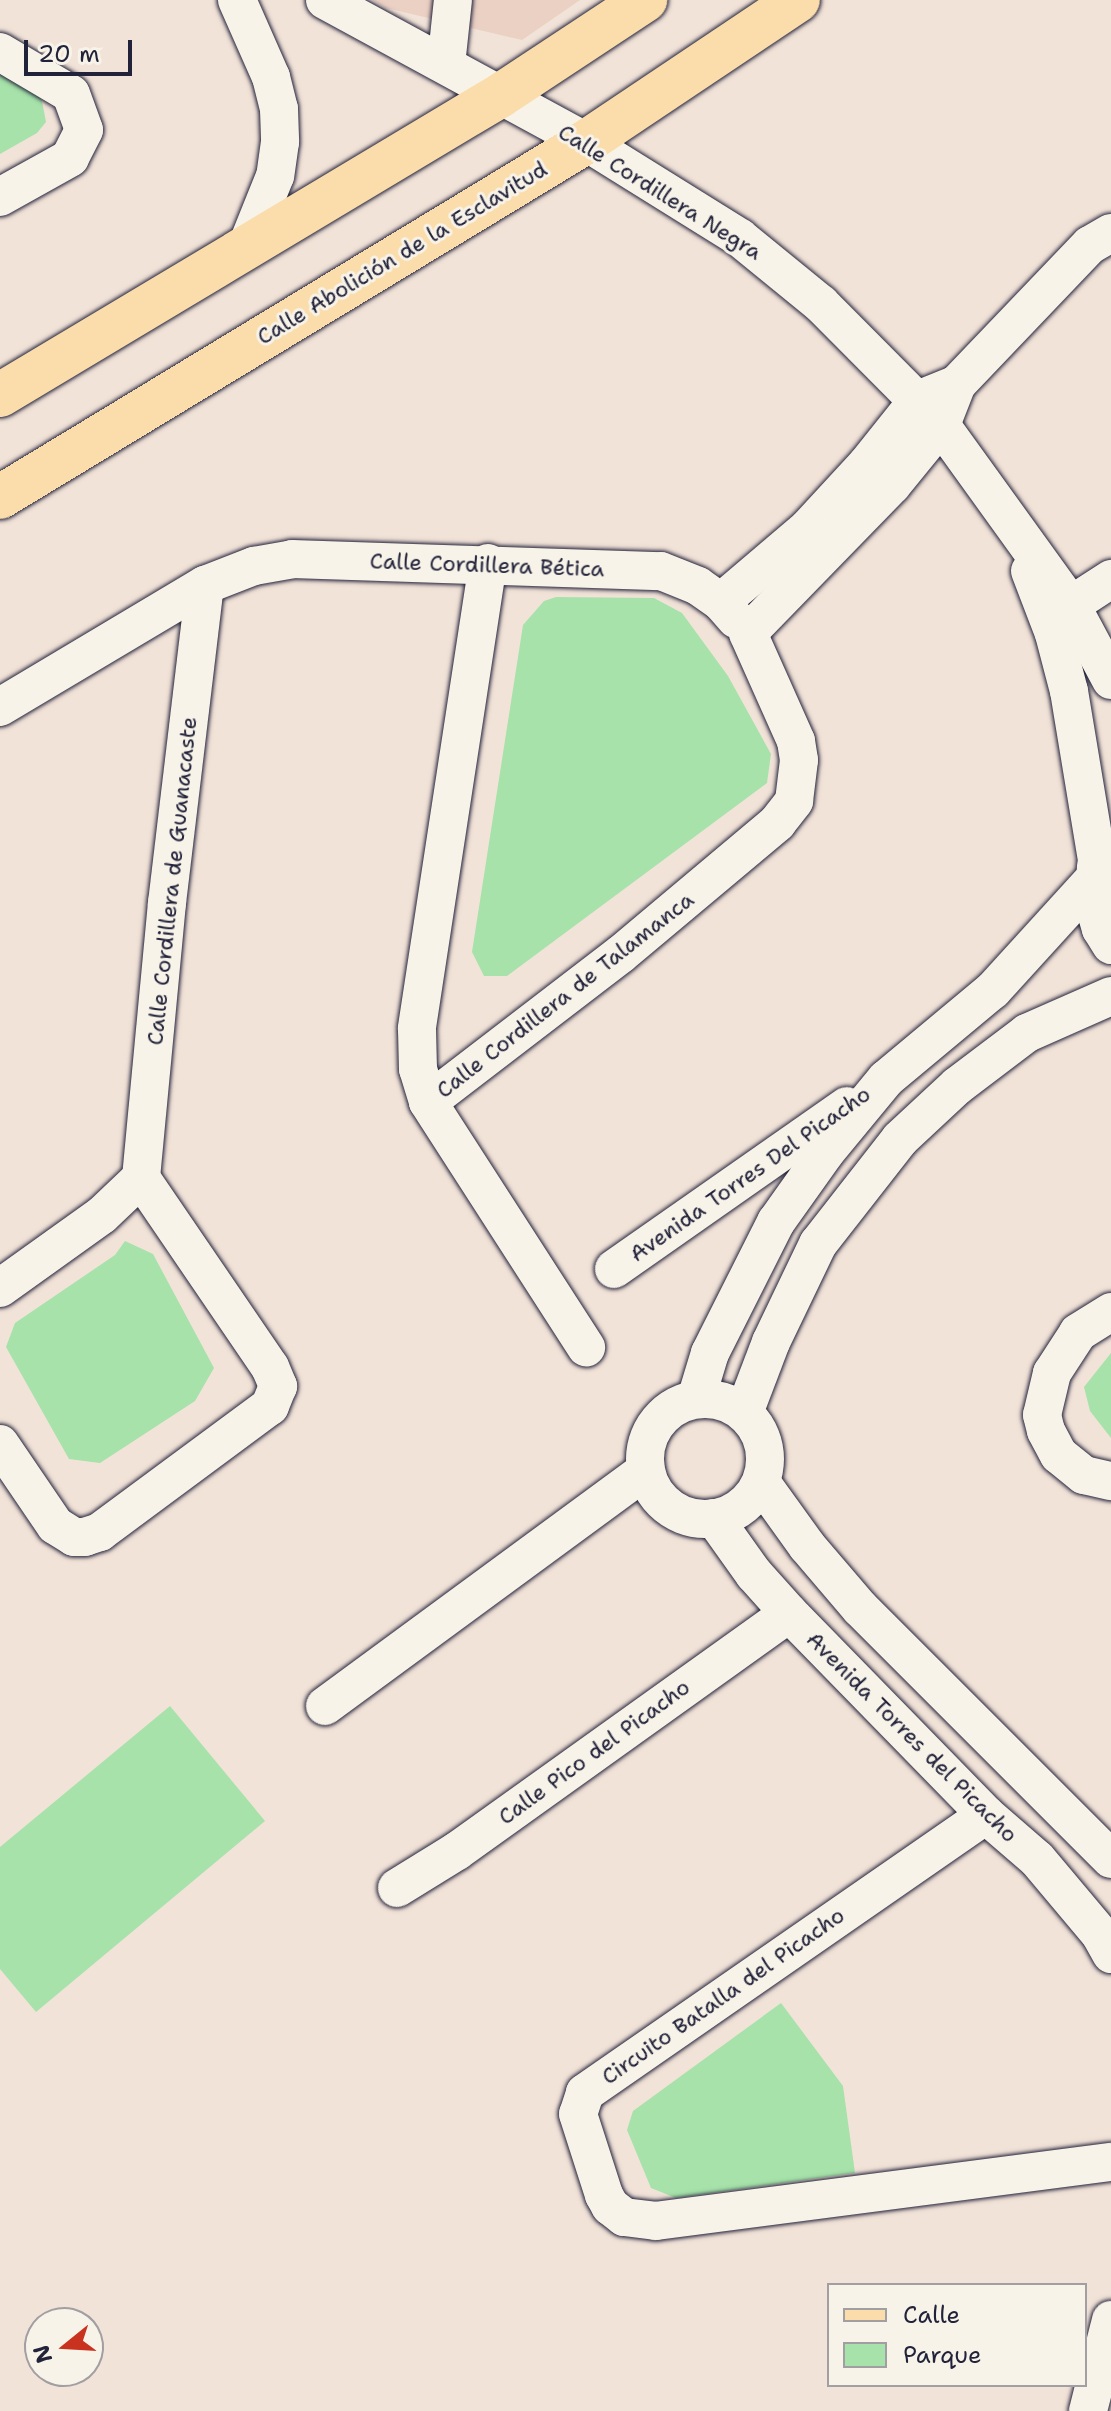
<!DOCTYPE html>
<html>
<head>
<meta charset="utf-8">
<style>
	body { margin:0 }
	#map { position:relative; width:1111px; height:2411px; overflow:hidden; background:#f2e3d8; font-family:"Shantell Sans",sans-serif }
	div>[style] { position:absolute }
	.built>* { inset:0; background:#ebd0c4 }
	.green>* { inset:0; background:#a6e2a9 }
	.roads { filter:drop-shadow(0 0 2px #22223b) drop-shadow(0 0 2px #22223b) }
	.minor>* { height:38px; margin:-19px; padding:0 19px; transform-origin:19px; border-radius:19px; background:#f7f3e8 }
	.minor>.ring { margin:-19px; padding:0; box-sizing:content-box; background:none; border:38px solid #f7f3e8; border-radius:50% }
	.major>* { height:44px; margin:-22px; padding:0 22px; transform-origin:22px; border-radius:22px; background:#fbdcab }
	span { translate:-50% -50%; white-space:nowrap; text-align:center; line-height:1.15; -webkit-text-stroke:6px #f7f3e8; paint-order:stroke }
	.street-label { font-size:22px; color:#22223b }
	.legend { position:absolute; left:827px; top:2283px; width:260px; height:104px; box-sizing:border-box; background:#f7f3e8; border:2px solid #a29fa3; margin:0; padding:10px 14px; list-style:none; font-size:24px; color:#22223b }
	.legend li { display:flex; align-items:center; gap:16px; height:40px }
	.legend b { width:40px; border:2px solid #a29fa3 }
	.north { position:absolute; left:24px; top:2307px; width:80px; height:80px; box-sizing:border-box; background:#f7f3e8; border:2px solid #a29fa3; border-radius:50%; rotate:252deg; font-size:22px; font-weight:700; line-height:32px; text-align:center; color:#22223b }
	.north::after { content:''; display:block; margin:auto; width:28px; height:36px; background:#c8321e; clip-path:polygon(50% 0,100% 100%,50% 72%,0 100%) }
	.scale { position:absolute; left:24px; top:40px; width:108px; height:36px; box-sizing:border-box; border:4px solid #22223b; border-top:0; padding-left:10px; font-size:24px; line-height:28px; white-space:nowrap; color:#22223b; -webkit-text-stroke:6px #f7f3e8; paint-order:stroke }
</style>
</head>
<body>
<div id="map">
	<div class="built">
		<div style="clip-path:polygon(372px 0,580px 0,522px 40px,386px 8px)"></div>
	</div>
	<div class="green">
		<div style="clip-path:polygon(0 74px,36px 92px,42px 101px,46px 122px,37px 133px,0 154px)"></div>
		<div style="clip-path:polygon(556px 597px,654px 598px,682px 613px,728px 676px,771px 754px,767px 783px,507px 976px,484px 976px,472px 952px,523px 625px,544px 601px)"></div>
		<div style="clip-path:polygon(125px 1241px,153px 1254px,214px 1368px,195px 1401px,100px 1463px,69px 1459px,6px 1347px,15px 1323px,115px 1255px)"></div>
		<div style="clip-path:polygon(1111px 1353px,1111px 1438px,1090px 1411px,1084px 1387px)"></div>
		<div style="clip-path:polygon(170px 1706px,265px 1821px,36px 2012px,0 1969px,0 1847px)"></div>
		<div style="clip-path:polygon(781px 2003px,843px 2086px,855px 2173px,676px 2198px,651px 2188px,627px 2130px,633px 2111px)"></div>
	</div>
	<div class="roads">
		<div class="minor">
			<div style="left:237px;top:0;width:84px;rotate:66.2deg"></div>
			<div style="left:271px;top:77px;width:33px;rotate:76deg"></div>
			<div style="left:279px;top:109px;width:33px;rotate:88deg"></div>
			<div style="left:280px;top:142px;width:34px;rotate:98deg"></div>
			<div style="left:275px;top:176px;width:78px;rotate:111.9deg"></div>
			<div style="left:325px;top:0;width:297px;rotate:28.5deg"></div>
			<div style="left:586px;top:142px;width:181px;rotate:31.9deg"></div>
			<div style="left:740px;top:238px;width:104px;rotate:39.2deg"></div>
			<div style="left:821px;top:304px;width:170px;rotate:45.2deg"></div>
			<div style="left:941px;top:425px;width:222px;rotate:54.2deg"></div>
			<div style="left:1071px;top:605px;width:85px;rotate:61.9deg"></div>
			<div style="left:0;top:52px;width:82px;rotate:30.6deg"></div>
			<div style="left:71px;top:94px;width:38px;rotate:70deg"></div>
			<div style="left:84px;top:130px;width:31px;rotate:117deg"></div>
			<div style="left:70px;top:158px;width:80px;rotate:150.9deg"></div>
			<div style="left:446px;top:65px;width:65px;rotate:-83.9deg"></div>
			<div style="left:957px;top:384px;width:192px;rotate:-46.3deg"></div>
			<div style="left:1090px;top:245px;width:24px;rotate:-30deg"></div>
			<div style="left:488px;top:563px;width:471px;rotate:98.7deg"></div>
			<div style="left:417px;top:1029px;width:40px;rotate:88.6deg"></div>
			<div style="left:418px;top:1069px;width:34px;rotate:73deg"></div>
			<div style="left:428px;top:1102px;width:243px;rotate:-37.5deg"></div>
			<div style="left:621px;top:954px;width:204px;rotate:-40deg"></div>
			<div style="left:777px;top:823px;width:28px;rotate:-52deg"></div>
			<div style="left:794px;top:801px;width:41px;rotate:-83deg"></div>
			<div style="left:799px;top:760px;width:19px;rotate:-99deg"></div>
			<div style="left:796px;top:741px;width:118px;rotate:-114deg"></div>
			<div style="left:748px;top:633px;width:206px;rotate:-45.8deg"></div>
			<div style="left:892px;top:485px;width:77px;rotate:-50.8deg"></div>
			<div style="left:941px;top:425px;width:44px;rotate:-68.7deg"></div>
			<div style="left:957px;top:384px;width:42px;rotate:157.7deg"></div>
			<div style="left:918px;top:400px;width:82px;rotate:128.6deg"></div>
			<div style="left:867px;top:464px;width:87px;rotate:132.7deg"></div>
			<div style="left:808px;top:528px;width:114px;rotate:139.6deg"></div>
			<div style="left:1030px;top:571px;width:67px;rotate:69.1deg"></div>
			<div style="left:1054px;top:634px;width:59px;rotate:75.3deg"></div>
			<div style="left:1069px;top:691px;width:171px;rotate:80.6deg"></div>
			<div style="left:1071px;top:605px;width:48px;rotate:-33deg"></div>
			<div style="left:0;top:707px;width:239px;rotate:-30.8deg"></div>
			<div style="left:205px;top:585px;width:53px;rotate:-21.2deg"></div>
			<div style="left:254px;top:566px;width:39px;rotate:-10deg"></div>
			<div style="left:292px;top:559px;width:369px;rotate:1.9deg"></div>
			<div style="left:661px;top:571px;width:40px;rotate:22deg"></div>
			<div style="left:698px;top:586px;width:28px;rotate:35deg"></div>
			<div style="left:721px;top:602px;width:23px;rotate:49deg"></div>
			<div style="left:1096px;top:866px;width:39px;rotate:93deg"></div>
			<div style="left:1094px;top:905px;width:25px;rotate:74deg"></div>
			<div style="left:1101px;top:929px;width:19px;rotate:58deg"></div>
			<div style="left:428px;top:1102px;width:292px;rotate:57.2deg"></div>
			<div style="left:141px;top:1178px;width:276px;rotate:-84.6deg"></div>
			<div style="left:167px;top:903px;width:320px;rotate:-83.2deg"></div>
			<div style="left:614px;top:1269px;width:284px;rotate:-35deg"></div>
			<div style="left:0;top:1288px;width:125px;rotate:-35.6deg"></div>
			<div style="left:102px;top:1215px;width:54px;rotate:-43.5deg"></div>
			<div style="left:141px;top:1178px;width:229px;rotate:55.7deg"></div>
			<div style="left:270px;top:1367px;width:21px;rotate:67deg"></div>
			<div style="left:278px;top:1386px;width:22px;rotate:112deg"></div>
			<div style="left:270px;top:1406px;width:212px;rotate:143.5deg"></div>
			<div style="left:100px;top:1532px;width:16px;rotate:162deg"></div>
			<div style="left:85px;top:1537px;width:11px;rotate:180deg"></div>
			<div style="left:74px;top:1537px;width:22px;rotate:-148deg"></div>
			<div style="left:55px;top:1525px;width:98px;rotate:-124.2deg"></div>
			<div style="left:1111px;top:1312px;width:39px;rotate:148deg"></div>
			<div style="left:1078px;top:1333px;width:48px;rotate:123deg"></div>
			<div style="left:1052px;top:1373px;width:43px;rotate:103.4deg"></div>
			<div style="left:1042px;top:1415px;width:16px;rotate:76deg"></div>
			<div style="left:1046px;top:1431px;width:27px;rotate:62deg"></div>
			<div style="left:1059px;top:1455px;width:32px;rotate:39deg"></div>
			<div style="left:1084px;top:1475px;width:28px;rotate:13deg"></div>
			<div style="left:696px;top:1399px;width:48px;rotate:-73.1deg"></div>
			<div style="left:710px;top:1353px;width:147px;rotate:-63.3deg"></div>
			<div style="left:776px;top:1222px;width:85px;rotate:-54.6deg"></div>
			<div style="left:825px;top:1153px;width:96px;rotate:-50.5deg"></div>
			<div style="left:886px;top:1079px;width:139px;rotate:-39.8deg"></div>
			<div style="left:993px;top:990px;width:149px;rotate:-47.7deg"></div>
			<div class="ring" style="left:645px;top:1399px;width:82px;height:82px"></div>
			<div style="left:744px;top:1413px;width:76px;rotate:-69.2deg"></div>
			<div style="left:771px;top:1342px;width:109px;rotate:-64.4deg"></div>
			<div style="left:818px;top:1244px;width:133px;rotate:-52deg"></div>
			<div style="left:900px;top:1139px;width:78px;rotate:-42.9deg"></div>
			<div style="left:957px;top:1086px;width:88px;rotate:-37.1deg"></div>
			<div style="left:1027px;top:1033px;width:92px;rotate:-23.8deg"></div>
			<div style="left:761px;top:1482px;width:79px;rotate:54.3deg"></div>
			<div style="left:807px;top:1546px;width:82px;rotate:49.5deg"></div>
			<div style="left:860px;top:1608px;width:355px;rotate:45deg"></div>
			<div style="left:714px;top:1518px;width:69px;rotate:54.5deg"></div>
			<div style="left:754px;top:1574px;width:52px;rotate:48.1deg"></div>
			<div style="left:789px;top:1613px;width:282px;rotate:45.7deg"></div>
			<div style="left:986px;top:1815px;width:67px;rotate:40.8deg"></div>
			<div style="left:1037px;top:1859px;width:98px;rotate:50deg"></div>
			<div style="left:1100px;top:1934px;width:23px;rotate:61deg"></div>
			<div style="left:325px;top:1706px;width:398px;rotate:-36.3deg"></div>
			<div style="left:986px;top:1815px;width:488px;rotate:145.3deg"></div>
			<div style="left:585px;top:2093px;width:22px;rotate:108deg"></div>
			<div style="left:578px;top:2114px;width:85px;rotate:72.2deg"></div>
			<div style="left:604px;top:2195px;width:13px;rotate:61deg"></div>
			<div style="left:610px;top:2206px;width:18px;rotate:38deg"></div>
			<div style="left:624px;top:2217px;width:32px;rotate:7deg"></div>
			<div style="left:656px;top:2221px;width:459px;rotate:-7.4deg"></div>
			<div style="left:397px;top:1888px;width:70px;rotate:-31.7deg"></div>
			<div style="left:457px;top:1851px;width:408px;rotate:-35.6deg"></div>
			<div style="left:1088px;top:2411px;width:94px;rotate:-75.8deg"></div>
		</div>
		<div class="major">
			<div style="left:0;top:395px;width:584px;rotate:-30.91deg"></div>
			<div style="left:501px;top:95px;width:173px;rotate:-33.4deg"></div>
			<div style="left:0;top:497px;width:685px;rotate:-31.21deg"></div>
			<div style="left:586px;top:142px;width:255px;rotate:-33.8deg"></div>
		</div>
	</div>
	<div class="street-label">
		<span style="left:660px;top:192px;rotate:32deg">Calle Cordillera Negra</span>
		<span style="left:402px;top:253px;rotate:-31deg">Calle Abolición de la Esclavitud</span>
		<span style="left:487px;top:565px;rotate:2deg">Calle Cordillera Bética</span>
		<span style="left:172px;top:881px;rotate:-84deg">Calle Cordillera de Guanacaste</span>
		<span style="left:565px;top:995px;rotate:-38deg">Calle Cordillera de Talamanca</span>
		<span style="left:750px;top:1174px;rotate:-35deg">Avenida Torres Del Picacho</span>
		<span style="left:912px;top:1737px;rotate:45deg">Avenida Torres del Picacho</span>
		<span style="left:594px;top:1752px;rotate:-36deg">Calle Pico del Picacho</span>
		<span style="left:723px;top:1996px;rotate:-35deg">Circuito Batalla del Picacho</span>
	</div>
	<ul class="legend">
	<li><b style="height:10px;background:#fbdcab"></b>Calle</li>
	<li><b style="height:22px;background:#a6e2a9"></b>Parque</li>
	</ul>
	<div class="north">N</div>
	<div class="scale">20 m</div>
</div>
</body>
</html>
